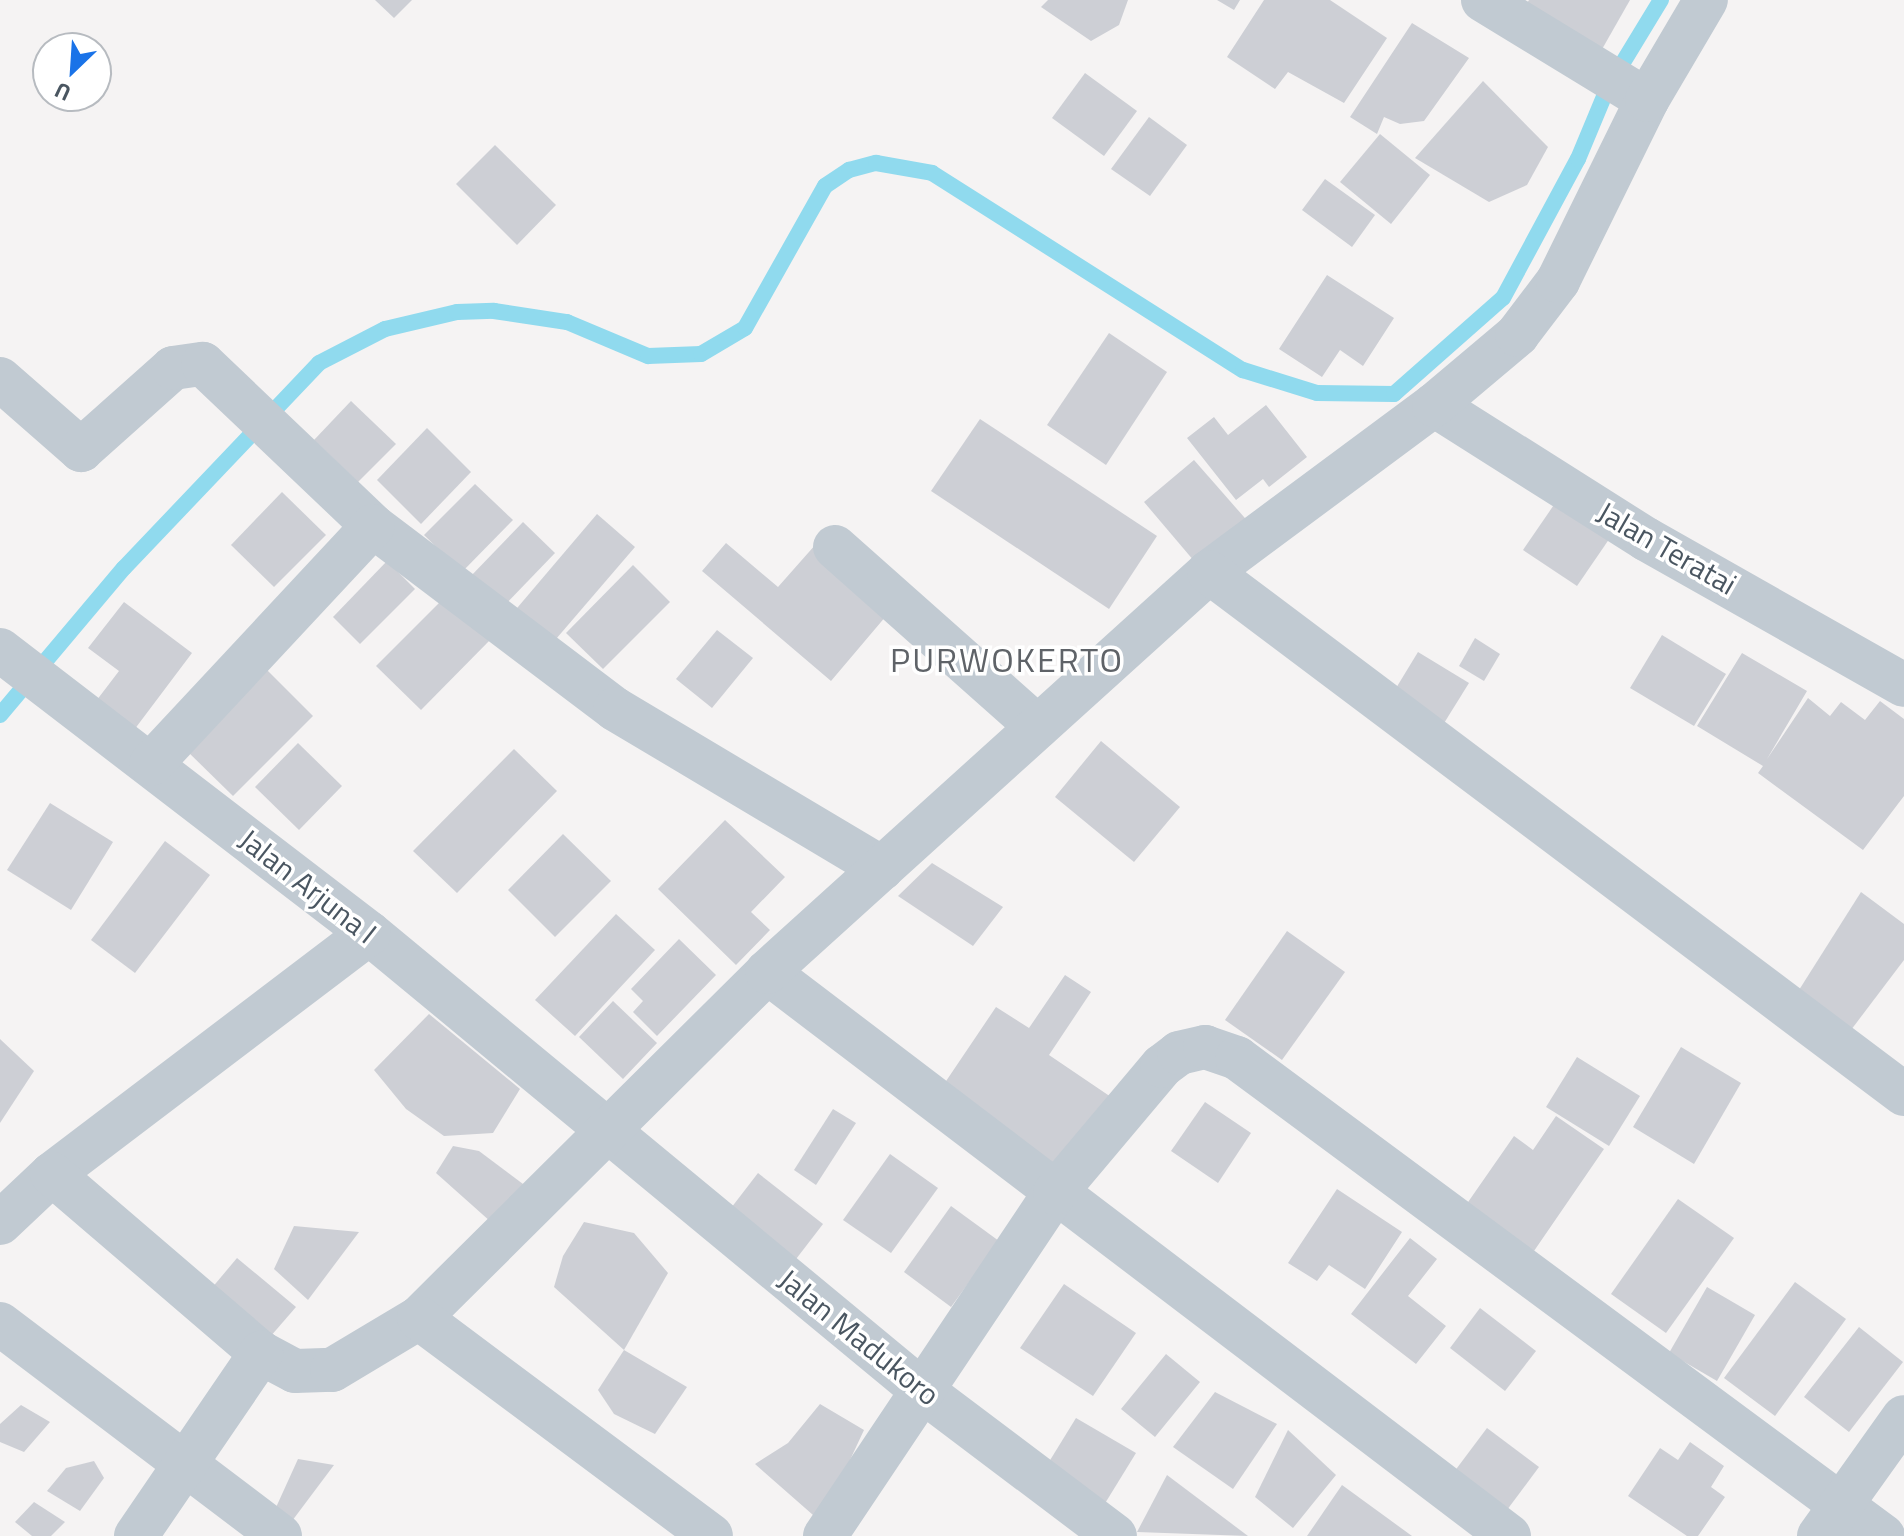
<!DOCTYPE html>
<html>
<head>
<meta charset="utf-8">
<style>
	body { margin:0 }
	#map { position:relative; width:1904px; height:1536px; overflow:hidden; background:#f5f3f3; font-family:"Titillium Web",sans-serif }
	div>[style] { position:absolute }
	.stream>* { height:16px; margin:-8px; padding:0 8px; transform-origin:8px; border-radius:8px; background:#90daee }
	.building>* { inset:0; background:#cdcfd5 }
	.minor>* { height:44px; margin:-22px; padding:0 22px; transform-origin:22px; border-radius:22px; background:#c1cad2 }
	span { translate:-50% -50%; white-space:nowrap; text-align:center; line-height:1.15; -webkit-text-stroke:7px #fff; paint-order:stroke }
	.street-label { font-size:30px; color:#4a5661 }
	.quarter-label { font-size:34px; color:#5f6368; letter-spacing:2px }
	.north { position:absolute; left:32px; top:32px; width:80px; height:80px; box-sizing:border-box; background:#fff; border:2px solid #b7bbc0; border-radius:50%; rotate:205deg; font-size:22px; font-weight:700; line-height:32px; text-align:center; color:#4a5661 }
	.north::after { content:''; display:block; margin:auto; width:28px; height:36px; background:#1a73e8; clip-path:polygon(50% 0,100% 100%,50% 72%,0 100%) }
</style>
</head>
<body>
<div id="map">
	<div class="stream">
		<div style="left:0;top:715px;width:192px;rotate:-49.9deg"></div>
		<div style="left:124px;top:568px;width:283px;rotate:-46.4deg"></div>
		<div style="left:319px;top:363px;width:74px;rotate:-27.3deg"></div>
		<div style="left:385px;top:329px;width:74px;rotate:-13.3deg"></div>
		<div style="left:457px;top:312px;width:37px;rotate:-2deg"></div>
		<div style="left:494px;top:311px;width:74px;rotate:8.6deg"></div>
		<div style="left:567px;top:322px;width:88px;rotate:22.8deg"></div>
		<div style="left:648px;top:356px;width:53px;rotate:-2.2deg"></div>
		<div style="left:701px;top:354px;width:51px;rotate:-30.6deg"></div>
		<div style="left:745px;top:328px;width:163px;rotate:-60.6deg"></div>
		<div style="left:825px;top:186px;width:29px;rotate:-34deg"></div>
		<div style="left:849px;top:170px;width:28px;rotate:-15deg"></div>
		<div style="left:876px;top:163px;width:57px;rotate:10.1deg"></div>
		<div style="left:932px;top:173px;width:368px;rotate:32.4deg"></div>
		<div style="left:1243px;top:370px;width:77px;rotate:17.3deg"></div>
		<div style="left:1317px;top:393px;width:77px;rotate:0.7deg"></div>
		<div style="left:1394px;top:394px;width:145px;rotate:-41.4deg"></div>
		<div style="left:1503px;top:298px;width:158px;rotate:-61.7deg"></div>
		<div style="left:1578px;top:159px;width:78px;rotate:-67.4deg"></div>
		<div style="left:1608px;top:87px;width:102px;rotate:-58.7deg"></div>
	</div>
	<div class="building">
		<div style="clip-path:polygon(375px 0,412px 0,394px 18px)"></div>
		<div style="clip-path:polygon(1048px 0,1128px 0,1119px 25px,1091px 41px,1041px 7px)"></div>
		<div style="clip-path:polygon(1217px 0,1240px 0,1234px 10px)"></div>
		<div style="clip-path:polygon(1264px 0,1330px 0,1387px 38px,1344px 103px,1288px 72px,1275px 89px,1227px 57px)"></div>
		<div style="clip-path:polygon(1529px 0,1630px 0,1601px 51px,1522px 11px)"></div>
		<div style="clip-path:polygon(1412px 23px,1469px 58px,1424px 121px,1400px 124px,1384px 117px,1377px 134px,1350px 117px)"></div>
		<div style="clip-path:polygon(1085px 73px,1137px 111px,1104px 156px,1052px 118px)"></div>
		<div style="clip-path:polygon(1483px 81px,1548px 147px,1527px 185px,1489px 202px,1415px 158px)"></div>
		<div style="clip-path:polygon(1149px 117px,1187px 145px,1150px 196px,1111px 169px)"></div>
		<div style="clip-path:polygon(1380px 134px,1430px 175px,1391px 224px,1340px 182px)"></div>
		<div style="clip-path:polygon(495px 145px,556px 205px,517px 245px,456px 184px)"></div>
		<div style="clip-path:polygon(1325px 179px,1375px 215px,1352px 247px,1302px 210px)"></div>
		<div style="clip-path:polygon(1327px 275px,1394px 318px,1363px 366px,1340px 350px,1322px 377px,1279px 349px)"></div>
		<div style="clip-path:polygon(1109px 333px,1167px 372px,1106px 465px,1047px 425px)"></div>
		<div style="clip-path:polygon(351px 401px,396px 444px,358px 482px,314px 440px)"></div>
		<div style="clip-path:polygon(1266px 405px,1307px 457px,1269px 487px,1263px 479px,1236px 500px,1187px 438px,1214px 417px,1228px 435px)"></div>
		<div style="clip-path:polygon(980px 419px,1157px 536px,1109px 609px,931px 491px)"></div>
		<div style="clip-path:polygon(427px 428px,471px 472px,421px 524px,377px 480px)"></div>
		<div style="clip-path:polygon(1194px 460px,1251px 525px,1200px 568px,1144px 502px)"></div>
		<div style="clip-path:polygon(475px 484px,513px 520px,462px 572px,424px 535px)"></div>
		<div style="clip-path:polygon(282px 492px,326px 535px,274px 587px,231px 545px)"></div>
		<div style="clip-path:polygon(1560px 496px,1614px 532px,1577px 586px,1523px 550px)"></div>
		<div style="clip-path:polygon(597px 514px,635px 547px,550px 646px,512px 614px)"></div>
		<div style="clip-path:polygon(523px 522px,555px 553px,501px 609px,469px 578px)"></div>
		<div style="clip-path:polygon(726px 543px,778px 587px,816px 544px,892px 609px,831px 681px,702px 571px)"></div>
		<div style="clip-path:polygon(387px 561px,415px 589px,360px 644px,333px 617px)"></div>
		<div style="clip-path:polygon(633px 565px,670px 602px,603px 669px,566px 633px)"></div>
		<div style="clip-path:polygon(448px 594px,492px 638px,421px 710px,376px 666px)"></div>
		<div style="clip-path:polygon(124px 602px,192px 653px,128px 738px,90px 709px,119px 671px,88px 648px)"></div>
		<div style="clip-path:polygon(717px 630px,753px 658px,712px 708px,676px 679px)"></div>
		<div style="clip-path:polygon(1662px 635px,1726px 674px,1694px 726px,1630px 688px)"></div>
		<div style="clip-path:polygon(1475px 638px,1500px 654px,1484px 681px,1459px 666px)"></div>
		<div style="clip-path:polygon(1418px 652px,1469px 683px,1441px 728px,1390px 698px)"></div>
		<div style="clip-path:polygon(1742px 653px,1807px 691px,1767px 759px,1808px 698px,1830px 716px,1841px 702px,1865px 720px,1880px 701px,1904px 719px,1904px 796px,1863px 850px,1758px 773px,1763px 766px,1697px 726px)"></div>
		<div style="clip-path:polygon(265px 668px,313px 716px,233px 796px,185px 749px)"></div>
		<div style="clip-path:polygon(1101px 741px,1180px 807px,1134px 862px,1055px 797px)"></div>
		<div style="clip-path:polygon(298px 743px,342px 786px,299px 830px,255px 787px)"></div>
		<div style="clip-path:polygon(514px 749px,557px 791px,457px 893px,413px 851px)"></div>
		<div style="clip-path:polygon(50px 803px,113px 842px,71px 910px,7px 870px)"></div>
		<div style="clip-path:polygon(725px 820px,785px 877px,751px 912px,770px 930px,736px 965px,658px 889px)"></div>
		<div style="clip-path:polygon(563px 834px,611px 881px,555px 937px,508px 890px)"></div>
		<div style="clip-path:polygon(165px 841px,210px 875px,135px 973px,91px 940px)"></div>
		<div style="clip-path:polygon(932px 863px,1003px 907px,973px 946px,898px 896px)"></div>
		<div style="clip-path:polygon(1861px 892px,1904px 924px,1904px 960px,1851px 1030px,1799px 990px)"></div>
		<div style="clip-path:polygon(616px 914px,655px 950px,575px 1036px,535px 1000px)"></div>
		<div style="clip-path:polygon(1287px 931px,1345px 972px,1282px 1060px,1225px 1020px)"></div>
		<div style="clip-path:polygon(679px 939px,716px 975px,657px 1036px,633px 1012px,643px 1001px,631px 989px)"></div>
		<div style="clip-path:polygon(1065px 975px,1091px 992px,1049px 1055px,1111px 1097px,1057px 1177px,936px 1096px,996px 1007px,1029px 1028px)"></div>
		<div style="clip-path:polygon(613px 1001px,657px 1043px,623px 1079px,579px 1037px)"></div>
		<div style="clip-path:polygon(429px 1014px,520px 1089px,493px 1133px,444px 1136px,406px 1109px,374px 1070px)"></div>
		<div style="clip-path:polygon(0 1039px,34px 1071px,0 1123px)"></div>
		<div style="clip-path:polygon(1681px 1047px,1741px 1083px,1694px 1164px,1633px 1127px)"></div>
		<div style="clip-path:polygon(1577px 1057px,1640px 1096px,1609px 1146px,1546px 1107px)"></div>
		<div style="clip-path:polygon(1205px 1102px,1251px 1133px,1218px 1183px,1171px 1151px)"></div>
		<div style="clip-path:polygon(833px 1109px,856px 1123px,816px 1185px,794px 1170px)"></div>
		<div style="clip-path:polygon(1556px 1116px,1604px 1149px,1534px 1251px,1466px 1205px,1514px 1136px,1533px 1150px)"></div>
		<div style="clip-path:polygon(453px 1146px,479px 1151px,531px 1190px,491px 1222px,436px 1173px)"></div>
		<div style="clip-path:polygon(890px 1154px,938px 1188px,891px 1253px,843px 1220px)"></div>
		<div style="clip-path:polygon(758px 1173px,823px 1224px,793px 1263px,728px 1212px)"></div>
		<div style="clip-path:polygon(1337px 1189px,1402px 1232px,1365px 1289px,1329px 1265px,1317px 1281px,1288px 1263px)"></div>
		<div style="clip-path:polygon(1678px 1199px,1734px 1238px,1666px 1333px,1611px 1294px)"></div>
		<div style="clip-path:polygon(951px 1206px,999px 1241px,951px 1307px,904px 1272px)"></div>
		<div style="clip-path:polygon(584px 1222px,634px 1233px,668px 1273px,624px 1350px,554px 1287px,563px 1256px)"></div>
		<div style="clip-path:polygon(294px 1226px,359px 1232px,308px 1300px,274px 1269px)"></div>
		<div style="clip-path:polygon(1410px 1238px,1437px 1259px,1408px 1296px,1446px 1326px,1416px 1364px,1351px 1314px)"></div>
		<div style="clip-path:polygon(237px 1258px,296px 1307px,270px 1337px,211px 1289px)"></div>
		<div style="clip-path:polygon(1795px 1282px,1846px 1319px,1775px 1416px,1724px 1378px)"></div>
		<div style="clip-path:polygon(1064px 1284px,1136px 1333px,1093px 1396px,1020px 1348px)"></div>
		<div style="clip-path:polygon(1707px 1287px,1755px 1315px,1717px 1381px,1669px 1353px)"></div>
		<div style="clip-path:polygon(1480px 1308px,1536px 1351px,1505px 1391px,1450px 1348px)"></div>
		<div style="clip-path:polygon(1859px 1327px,1903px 1362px,1849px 1432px,1804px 1397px)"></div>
		<div style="clip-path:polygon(624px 1350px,687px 1387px,655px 1434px,614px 1414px,598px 1390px)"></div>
		<div style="clip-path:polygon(1166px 1354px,1200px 1382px,1155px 1437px,1121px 1409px)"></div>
		<div style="clip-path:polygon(1215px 1392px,1277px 1424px,1233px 1489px,1173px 1447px)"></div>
		<div style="clip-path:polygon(820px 1404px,864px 1430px,821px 1522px,755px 1464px,788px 1443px)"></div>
		<div style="clip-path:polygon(21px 1405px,50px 1422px,24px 1452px,0 1442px,0 1424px)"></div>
		<div style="clip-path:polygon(1076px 1418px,1136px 1453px,1104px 1505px,1044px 1470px)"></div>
		<div style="clip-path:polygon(1487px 1428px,1539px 1467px,1504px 1514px,1451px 1476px)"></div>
		<div style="clip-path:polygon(1288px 1430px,1336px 1475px,1293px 1528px,1255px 1497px)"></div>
		<div style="clip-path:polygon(1690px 1442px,1724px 1466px,1711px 1487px,1725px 1497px,1698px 1536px,1687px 1536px,1628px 1496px,1660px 1448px,1678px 1460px)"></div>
		<div style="clip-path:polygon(298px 1459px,334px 1465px,289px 1525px,273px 1514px)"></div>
		<div style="clip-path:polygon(94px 1461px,104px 1478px,80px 1511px,47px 1491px,66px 1468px)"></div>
		<div style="clip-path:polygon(1167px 1475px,1248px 1536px,1137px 1532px)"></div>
		<div style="clip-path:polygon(1342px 1485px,1412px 1536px,1307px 1536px)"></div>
		<div style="clip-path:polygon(34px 1502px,65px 1522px,51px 1536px,32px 1536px,15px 1522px)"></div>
	</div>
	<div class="minor">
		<div style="left:1483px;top:0;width:192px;rotate:31.4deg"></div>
		<div style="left:0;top:379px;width:108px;rotate:41.2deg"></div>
		<div style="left:81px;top:450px;width:123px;rotate:-41.7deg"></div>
		<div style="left:173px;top:368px;width:30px;rotate:-8deg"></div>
		<div style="left:203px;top:364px;width:235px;rotate:43.6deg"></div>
		<div style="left:373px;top:526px;width:303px;rotate:37.1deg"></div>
		<div style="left:615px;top:709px;width:311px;rotate:30.8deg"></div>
		<div style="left:1434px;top:405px;width:251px;rotate:32.3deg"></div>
		<div style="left:1646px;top:539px;width:296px;rotate:29.5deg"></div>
		<div style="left:835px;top:547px;width:271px;rotate:41.6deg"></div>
		<div style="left:1209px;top:572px;width:280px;rotate:-36.6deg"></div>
		<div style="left:1434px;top:405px;width:109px;rotate:-40.1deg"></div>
		<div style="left:1517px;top:335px;width:68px;rotate:-52.8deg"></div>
		<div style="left:1558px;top:281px;width:202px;rotate:-63.8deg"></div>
		<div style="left:1647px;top:100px;width:116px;rotate:-59.5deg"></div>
		<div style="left:0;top:650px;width:465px;rotate:37.5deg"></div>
		<div style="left:369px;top:933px;width:720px;rotate:39.59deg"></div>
		<div style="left:924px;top:1392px;width:239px;rotate:37deg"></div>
		<div style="left:151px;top:764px;width:325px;rotate:-47deg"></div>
		<div style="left:767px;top:972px;width:932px;rotate:37.24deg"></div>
		<div style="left:52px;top:1174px;width:398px;rotate:-37.2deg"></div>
		<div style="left:0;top:1223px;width:71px;rotate:-43.3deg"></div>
		<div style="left:52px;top:1174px;width:275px;rotate:40.6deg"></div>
		<div style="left:261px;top:1353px;width:38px;rotate:28deg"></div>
		<div style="left:295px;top:1371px;width:37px;rotate:-2deg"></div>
		<div style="left:332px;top:1370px;width:101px;rotate:-30.9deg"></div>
		<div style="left:419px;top:1318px;width:491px;rotate:-44.8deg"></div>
		<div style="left:767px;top:972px;width:596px;rotate:-42.14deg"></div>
		<div style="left:1209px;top:572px;width:869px;rotate:36.91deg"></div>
		<div style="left:419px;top:1318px;width:364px;rotate:36.7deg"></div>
		<div style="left:0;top:1324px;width:351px;rotate:37.1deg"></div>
		<div style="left:136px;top:1536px;width:222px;rotate:-55.7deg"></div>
		<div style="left:825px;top:1536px;width:413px;rotate:-56.2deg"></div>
		<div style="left:1055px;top:1193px;width:166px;rotate:-49.9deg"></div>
		<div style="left:1162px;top:1066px;width:21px;rotate:-37deg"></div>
		<div style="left:1179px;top:1053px;width:27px;rotate:-13deg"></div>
		<div style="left:1205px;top:1047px;width:34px;rotate:19deg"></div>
		<div style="left:1237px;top:1058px;width:804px;rotate:36.5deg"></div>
		<div style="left:1819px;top:1536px;width:146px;rotate:-54.5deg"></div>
	</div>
	<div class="street-label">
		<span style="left:1667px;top:548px;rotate:30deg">Jalan Teratai</span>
		<span style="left:308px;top:886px;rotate:38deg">Jalan Arjuna I</span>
		<span style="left:859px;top:1337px;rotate:39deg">Jalan Madukoro</span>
	</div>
	<div class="quarter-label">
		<span style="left:1007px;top:660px">PURWOKERTO</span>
	</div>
	<div class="north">U</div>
</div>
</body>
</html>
